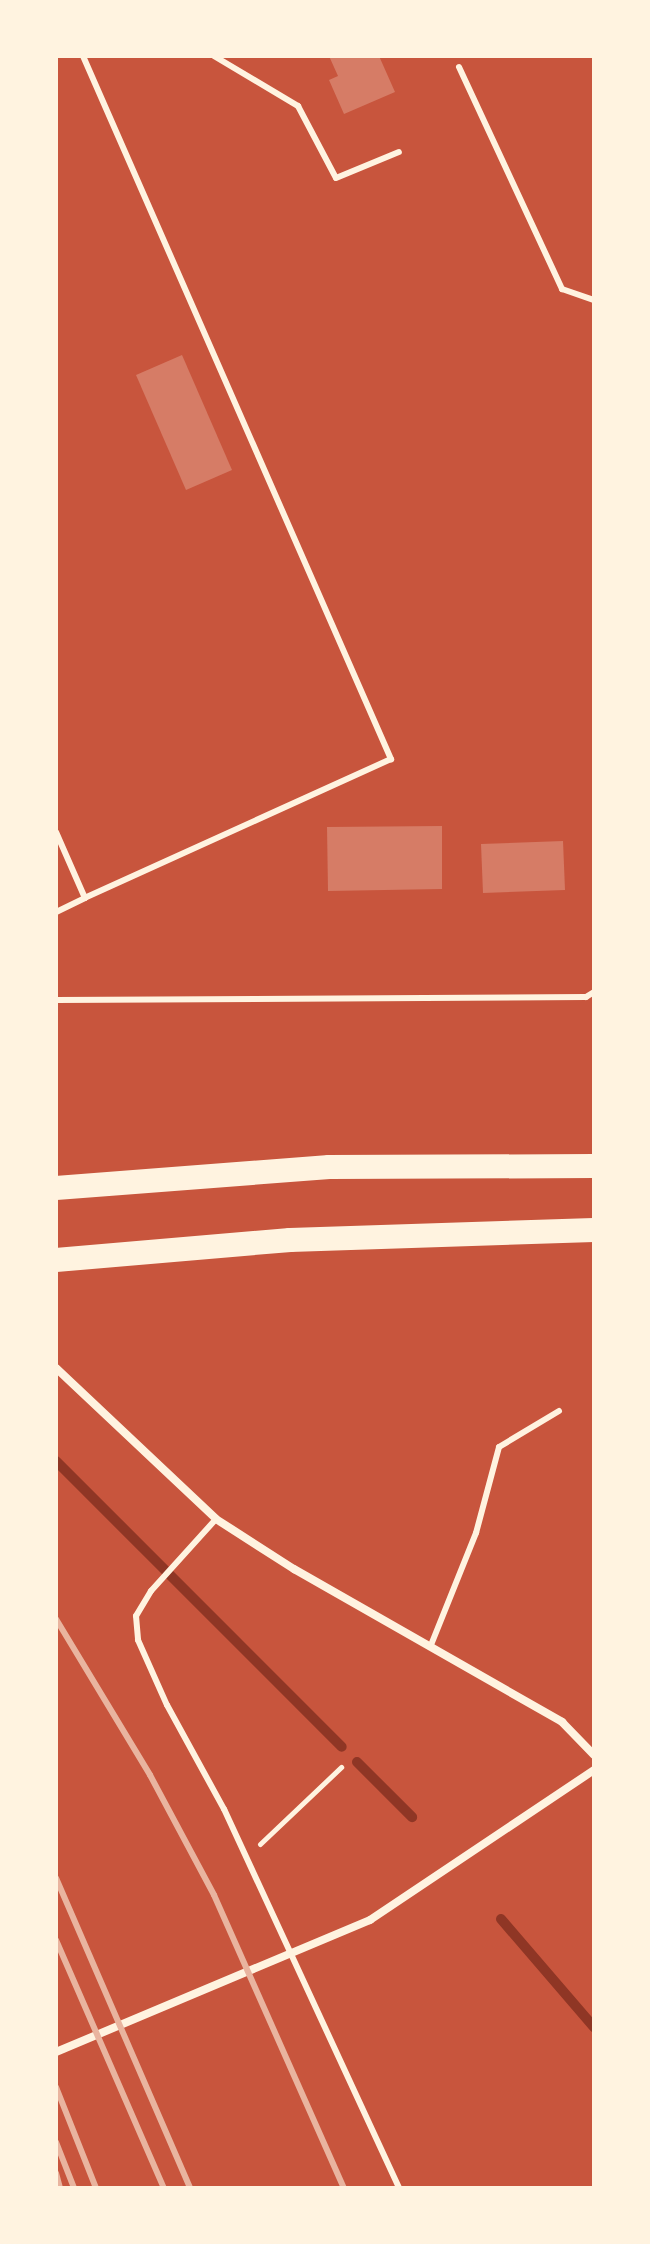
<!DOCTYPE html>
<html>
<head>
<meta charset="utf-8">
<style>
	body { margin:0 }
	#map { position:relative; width:650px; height:2244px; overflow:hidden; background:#c8553d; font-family:Overpass,sans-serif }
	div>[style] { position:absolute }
	.stream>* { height:10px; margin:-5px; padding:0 5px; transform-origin:5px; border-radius:5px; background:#8f3625 }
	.building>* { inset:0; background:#d67c66 }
	.path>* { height:5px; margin:-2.5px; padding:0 2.5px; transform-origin:2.5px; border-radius:2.5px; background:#fff3e0 }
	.service>* { height:6px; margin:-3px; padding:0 3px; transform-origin:3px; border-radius:3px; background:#fff3e0 }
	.minor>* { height:8px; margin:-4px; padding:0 4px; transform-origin:4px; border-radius:4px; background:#fff3e0 }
	.motorway>* { height:24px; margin:-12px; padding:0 12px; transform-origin:12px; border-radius:12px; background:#fff3e0 }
	.rail>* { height:6px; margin:-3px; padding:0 3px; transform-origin:3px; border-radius:3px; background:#e9b49f }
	span { translate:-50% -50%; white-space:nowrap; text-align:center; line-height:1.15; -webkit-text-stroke:6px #fff3e0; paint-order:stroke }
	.frame { position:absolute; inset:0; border:58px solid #fff3e0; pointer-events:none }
</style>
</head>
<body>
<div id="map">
	<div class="stream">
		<div style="left:56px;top:1461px;width:404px;rotate:45deg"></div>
		<div style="left:357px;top:1762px;width:78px;rotate:45deg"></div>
		<div style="left:501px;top:1919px;width:143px;rotate:49.3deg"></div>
	</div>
	<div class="building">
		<div style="clip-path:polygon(329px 56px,379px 56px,395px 92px,344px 114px,329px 80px,338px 76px)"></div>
		<div style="clip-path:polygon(182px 355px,232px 470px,186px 490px,136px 375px)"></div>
		<div style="clip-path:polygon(442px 826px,442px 889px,328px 891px,327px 827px)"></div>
		<div style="clip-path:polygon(563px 841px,565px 890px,483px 893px,481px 844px)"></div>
	</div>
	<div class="path">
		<div style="left:260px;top:1844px;width:112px;rotate:-43.5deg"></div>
	</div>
	<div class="service">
		<div style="left:83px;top:56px;width:768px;rotate:66.34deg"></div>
		<div style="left:391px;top:759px;width:336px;rotate:155.6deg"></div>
		<div style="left:214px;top:56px;width:98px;rotate:30.8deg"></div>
		<div style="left:298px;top:106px;width:81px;rotate:62.2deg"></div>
		<div style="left:336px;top:178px;width:68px;rotate:-22.4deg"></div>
		<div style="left:459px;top:67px;width:245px;rotate:65.1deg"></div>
		<div style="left:562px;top:289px;width:34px;rotate:19deg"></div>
		<div style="left:56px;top:832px;width:72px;rotate:66.3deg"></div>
		<div style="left:85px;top:898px;width:32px;rotate:154deg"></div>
		<div style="left:56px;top:1000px;width:530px;rotate:-0.32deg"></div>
		<div style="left:586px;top:997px;width:9px;rotate:-32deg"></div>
		<div style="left:216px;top:1519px;width:97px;rotate:132.1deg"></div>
		<div style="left:151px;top:1591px;width:29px;rotate:121deg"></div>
		<div style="left:136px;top:1616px;width:24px;rotate:85deg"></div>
		<div style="left:138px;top:1640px;width:71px;rotate:66deg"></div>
		<div style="left:167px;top:1705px;width:119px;rotate:61.3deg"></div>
		<div style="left:224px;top:1809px;width:417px;rotate:65.2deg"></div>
		<div style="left:431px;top:1645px;width:121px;rotate:-68.1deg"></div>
		<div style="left:476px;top:1533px;width:89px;rotate:-75deg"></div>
		<div style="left:499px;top:1447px;width:70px;rotate:-31deg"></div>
	</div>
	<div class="minor">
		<div style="left:56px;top:1368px;width:220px;rotate:43.3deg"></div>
		<div style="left:216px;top:1519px;width:93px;rotate:32.7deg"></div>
		<div style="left:294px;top:1569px;width:309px;rotate:29.7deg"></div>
		<div style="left:562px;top:1722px;width:46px;rotate:45.9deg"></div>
		<div style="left:56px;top:2052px;width:341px;rotate:-22.8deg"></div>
		<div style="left:370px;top:1920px;width:270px;rotate:-33.8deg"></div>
	</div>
	<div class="motorway">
		<div style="left:56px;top:1188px;width:274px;rotate:-4.4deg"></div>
		<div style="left:329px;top:1167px;width:265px;rotate:-0.2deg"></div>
		<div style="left:56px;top:1260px;width:235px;rotate:-4.9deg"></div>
		<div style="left:290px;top:1240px;width:304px;rotate:-1.9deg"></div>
	</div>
	<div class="rail">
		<div style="left:56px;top:1619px;width:182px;rotate:58.9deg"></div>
		<div style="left:150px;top:1775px;width:136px;rotate:61.9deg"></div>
		<div style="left:214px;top:1895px;width:321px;rotate:66.1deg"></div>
		<div style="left:56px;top:1878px;width:338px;rotate:66.6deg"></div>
		<div style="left:56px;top:1940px;width:270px;rotate:66.5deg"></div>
		<div style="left:56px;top:2087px;width:109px;rotate:68.4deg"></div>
		<div style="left:56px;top:2142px;width:49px;rotate:68.6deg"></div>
		<div style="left:56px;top:2173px;width:16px;rotate:75deg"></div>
	</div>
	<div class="frame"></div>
</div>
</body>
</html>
